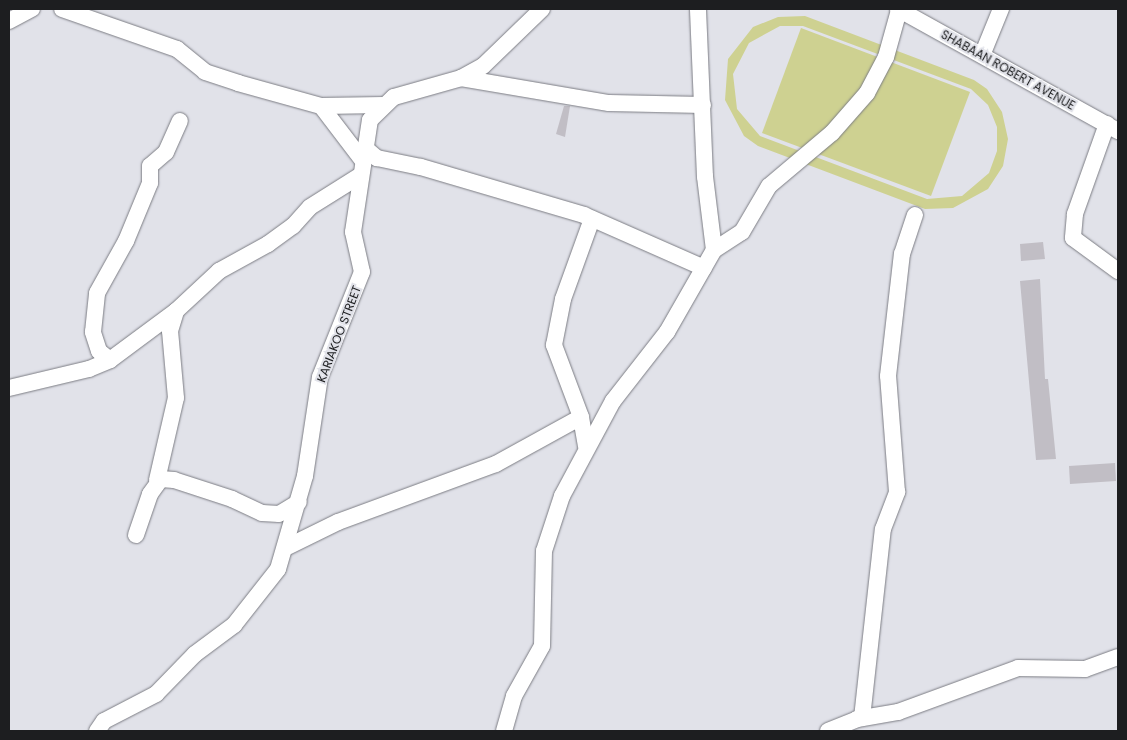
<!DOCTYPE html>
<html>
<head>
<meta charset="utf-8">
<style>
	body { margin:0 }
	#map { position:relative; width:1127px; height:740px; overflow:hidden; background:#e1e2e9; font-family:Poppins,sans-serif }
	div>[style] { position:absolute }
	.green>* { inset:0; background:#ced191 }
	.building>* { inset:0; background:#c1bec5 }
	.roads { filter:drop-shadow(0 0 1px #7b7c83) drop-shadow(0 0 1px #7b7c83) }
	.minor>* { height:16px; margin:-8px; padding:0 8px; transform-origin:8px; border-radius:8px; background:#fff }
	span { translate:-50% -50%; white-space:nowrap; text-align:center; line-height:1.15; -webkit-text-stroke:4px #e1e2e9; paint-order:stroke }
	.street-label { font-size:12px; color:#1d1e20 }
	.frame { position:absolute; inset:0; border:10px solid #1d1e20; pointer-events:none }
</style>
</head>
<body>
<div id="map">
	<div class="green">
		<div style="clip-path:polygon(evenodd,805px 16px,974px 80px,987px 89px,1002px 112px,1008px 139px,1003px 166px,988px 189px,953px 208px,925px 209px,758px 146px,744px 136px,725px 100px,728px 59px,753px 27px,778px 17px,805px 16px,780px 26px,803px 26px,971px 89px,988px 105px,997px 127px,997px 151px,989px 173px,962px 196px,927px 199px,760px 136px,737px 109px,733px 74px,749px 43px,780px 26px)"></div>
		<div style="clip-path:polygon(801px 28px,970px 92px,931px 196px,762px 133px)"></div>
	</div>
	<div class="building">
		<div style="clip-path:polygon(564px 106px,570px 106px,565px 137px,556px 134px)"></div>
		<div style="clip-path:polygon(1043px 242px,1045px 259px,1021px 261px,1020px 244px)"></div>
		<div style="clip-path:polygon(1040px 279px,1045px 379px,1048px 379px,1056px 459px,1036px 460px,1020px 281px)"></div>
		<div style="clip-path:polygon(1115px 463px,1116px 481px,1070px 484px,1069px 466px)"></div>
	</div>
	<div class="roads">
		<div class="minor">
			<div style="left:62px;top:9px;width:122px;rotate:19.2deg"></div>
			<div style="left:177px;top:49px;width:36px;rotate:39deg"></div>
			<div style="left:205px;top:72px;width:35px;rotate:18deg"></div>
			<div style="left:238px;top:83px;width:86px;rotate:15.5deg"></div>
			<div style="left:321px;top:106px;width:63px;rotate:-0.9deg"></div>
			<div style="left:898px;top:9px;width:252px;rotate:29deg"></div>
			<div style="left:9px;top:21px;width:26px;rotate:-28deg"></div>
			<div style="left:983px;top:53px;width:48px;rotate:-67.8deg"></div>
			<div style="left:461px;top:78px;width:150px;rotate:9.6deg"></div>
			<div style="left:609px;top:103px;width:94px;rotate:1.2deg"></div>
			<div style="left:321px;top:106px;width:69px;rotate:52.6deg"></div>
			<div style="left:1107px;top:124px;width:96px;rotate:109.6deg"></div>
			<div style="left:1075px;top:214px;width:24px;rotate:95deg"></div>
			<div style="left:1073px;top:238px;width:56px;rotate:36.3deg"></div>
			<div style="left:365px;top:148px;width:16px;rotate:40deg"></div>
			<div style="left:377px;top:158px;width:45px;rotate:11.6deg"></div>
			<div style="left:421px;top:167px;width:170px;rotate:16.4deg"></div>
			<div style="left:584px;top:215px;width:131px;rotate:23.8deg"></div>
			<div style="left:714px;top:250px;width:33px;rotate:-33deg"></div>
			<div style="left:742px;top:232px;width:53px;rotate:-59.6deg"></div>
			<div style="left:769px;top:186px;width:82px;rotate:-40.1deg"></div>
			<div style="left:832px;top:133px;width:53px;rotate:-48.8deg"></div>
			<div style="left:867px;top:93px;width:41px;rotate:-62.2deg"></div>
			<div style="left:886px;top:57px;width:49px;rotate:-74.5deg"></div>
			<div style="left:110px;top:360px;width:14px;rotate:-141deg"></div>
			<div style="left:99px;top:351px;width:20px;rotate:-108deg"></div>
			<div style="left:93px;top:332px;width:39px;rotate:-84deg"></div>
			<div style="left:97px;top:293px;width:60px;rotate:-60.9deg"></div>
			<div style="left:126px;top:241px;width:63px;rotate:-67.5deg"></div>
			<div style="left:150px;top:183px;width:17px;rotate:-90deg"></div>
			<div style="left:150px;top:166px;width:21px;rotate:-41deg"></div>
			<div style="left:166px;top:152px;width:34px;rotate:-66deg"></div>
			<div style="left:9px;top:388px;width:82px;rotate:-13.4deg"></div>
			<div style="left:89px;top:369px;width:23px;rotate:-23deg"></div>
			<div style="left:110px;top:360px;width:82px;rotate:-36.6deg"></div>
			<div style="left:176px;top:311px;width:59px;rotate:-42.9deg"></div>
			<div style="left:219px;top:271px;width:56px;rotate:-28.9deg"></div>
			<div style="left:268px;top:244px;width:31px;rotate:-36deg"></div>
			<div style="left:293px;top:226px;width:25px;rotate:-48deg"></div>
			<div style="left:310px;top:207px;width:60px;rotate:-32.1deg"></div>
			<div style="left:586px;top:446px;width:29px;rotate:-100deg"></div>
			<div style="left:581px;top:417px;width:77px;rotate:-110.6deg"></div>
			<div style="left:554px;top:345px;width:47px;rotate:-78.9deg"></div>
			<div style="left:563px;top:299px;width:85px;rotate:-70.1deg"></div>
			<div style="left:157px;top:480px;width:84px;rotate:-77deg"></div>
			<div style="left:176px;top:398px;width:67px;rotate:-95.1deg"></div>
			<div style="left:170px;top:331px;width:21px;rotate:-73deg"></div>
			<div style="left:136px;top:535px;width:43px;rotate:-71.1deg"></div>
			<div style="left:150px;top:494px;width:19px;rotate:-54deg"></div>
			<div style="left:161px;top:479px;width:13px;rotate:4deg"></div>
			<div style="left:174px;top:480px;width:61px;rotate:18.1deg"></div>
			<div style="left:232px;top:499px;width:33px;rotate:25deg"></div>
			<div style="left:262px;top:513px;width:17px;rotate:3deg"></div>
			<div style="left:279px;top:514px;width:23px;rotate:-31deg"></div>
			<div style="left:285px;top:548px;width:59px;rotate:-26.1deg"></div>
			<div style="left:338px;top:522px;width:168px;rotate:-20.2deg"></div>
			<div style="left:496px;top:464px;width:97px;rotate:-28.9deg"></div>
			<div style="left:862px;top:718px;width:190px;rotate:-83.7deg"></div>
			<div style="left:883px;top:529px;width:40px;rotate:-69deg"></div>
			<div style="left:897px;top:492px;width:116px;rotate:-94.4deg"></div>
			<div style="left:888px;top:376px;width:123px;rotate:-83.5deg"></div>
			<div style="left:902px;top:254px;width:41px;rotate:-71.6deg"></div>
			<div style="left:97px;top:731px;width:12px;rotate:-55deg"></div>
			<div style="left:104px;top:721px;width:59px;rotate:-27.4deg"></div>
			<div style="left:156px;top:694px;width:56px;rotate:-45.7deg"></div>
			<div style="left:195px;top:654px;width:49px;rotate:-36.6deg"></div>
			<div style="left:234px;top:625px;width:71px;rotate:-51.8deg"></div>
			<div style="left:278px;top:569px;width:97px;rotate:-73.8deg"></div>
			<div style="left:305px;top:476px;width:100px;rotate:-81.4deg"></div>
			<div style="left:320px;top:377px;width:113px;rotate:-68.2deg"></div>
			<div style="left:362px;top:272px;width:41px;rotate:-102.7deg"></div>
			<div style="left:353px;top:232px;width:113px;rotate:-81.4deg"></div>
			<div style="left:370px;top:120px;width:33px;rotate:-44deg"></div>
			<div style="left:394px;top:97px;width:70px;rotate:-15.8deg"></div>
			<div style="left:461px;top:78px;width:25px;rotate:-29deg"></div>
			<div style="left:483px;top:66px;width:82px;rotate:-44deg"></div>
			<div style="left:504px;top:731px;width:36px;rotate:-74deg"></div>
			<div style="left:514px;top:696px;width:57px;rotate:-60.8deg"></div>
			<div style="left:542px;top:646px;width:95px;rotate:-88.8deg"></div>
			<div style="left:544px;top:551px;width:58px;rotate:-71.9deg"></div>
			<div style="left:562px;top:496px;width:108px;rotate:-61.8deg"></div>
			<div style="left:613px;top:401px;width:88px;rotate:-52deg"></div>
			<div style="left:667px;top:332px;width:95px;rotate:-60.2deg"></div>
			<div style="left:714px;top:250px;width:74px;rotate:-97deg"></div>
			<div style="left:705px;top:177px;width:168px;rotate:-92.4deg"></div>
			<div style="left:828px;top:731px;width:31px;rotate:-22deg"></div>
			<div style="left:857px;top:719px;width:42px;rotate:-9.7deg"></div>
			<div style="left:898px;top:712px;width:128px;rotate:-20.1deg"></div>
			<div style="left:1018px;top:668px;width:67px;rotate:0.9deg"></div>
			<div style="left:1085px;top:669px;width:35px;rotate:-20deg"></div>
		</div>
	</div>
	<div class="street-label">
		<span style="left:1008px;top:70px;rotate:29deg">SHABAAN ROBERT AVENUE</span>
		<span style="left:339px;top:334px;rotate:-69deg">KARIAKOO STREET</span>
	</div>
	<div class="frame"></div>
</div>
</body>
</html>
